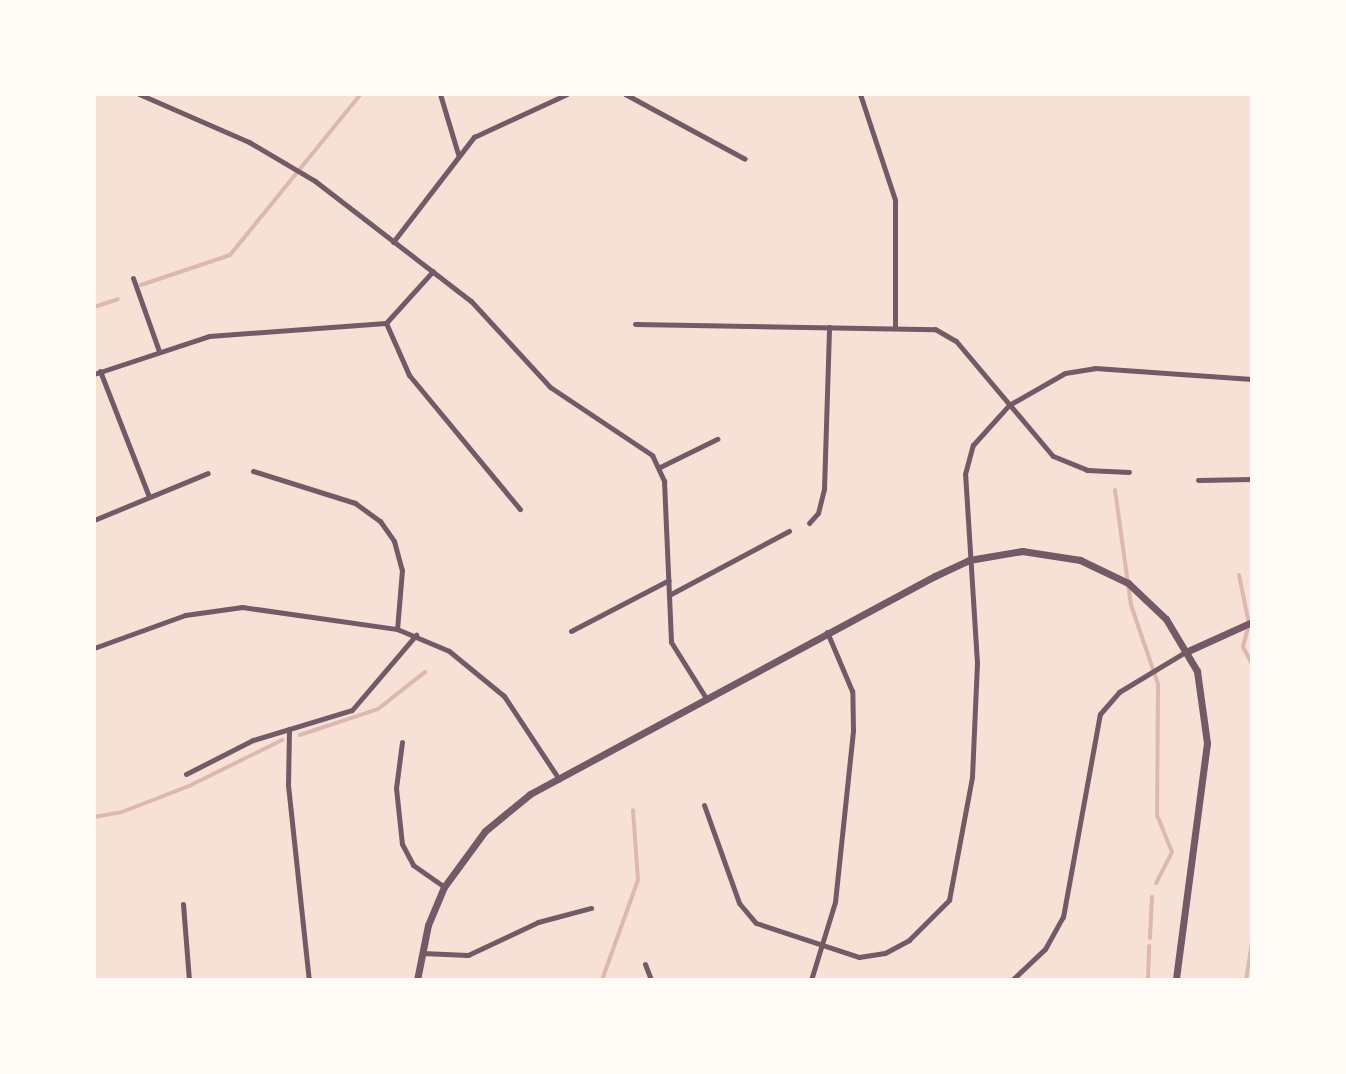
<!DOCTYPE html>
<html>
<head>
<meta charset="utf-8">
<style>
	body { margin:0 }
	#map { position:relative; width:1346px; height:1074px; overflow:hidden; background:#f7e1d7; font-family:Quicksand,sans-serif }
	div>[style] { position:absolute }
	.stream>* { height:4px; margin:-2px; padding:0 2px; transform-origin:2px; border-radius:2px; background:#dcb8b0 }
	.minor>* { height:5px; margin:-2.5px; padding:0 2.5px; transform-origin:2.5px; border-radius:2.5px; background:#755966 }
	.tertiary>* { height:7px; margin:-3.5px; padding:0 3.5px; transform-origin:3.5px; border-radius:3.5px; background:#755966 }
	span { translate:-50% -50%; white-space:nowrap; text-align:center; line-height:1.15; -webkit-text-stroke:8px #fffaf5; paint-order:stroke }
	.frame { position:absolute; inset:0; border:96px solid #fffaf5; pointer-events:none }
</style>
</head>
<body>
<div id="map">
	<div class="stream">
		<div style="left:141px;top:285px;width:94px;rotate:-18.6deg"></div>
		<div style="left:230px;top:255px;width:208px;rotate:-50.9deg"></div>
		<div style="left:94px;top:307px;width:25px;rotate:-18deg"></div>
		<div style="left:1115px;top:490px;width:116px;rotate:82.1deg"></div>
		<div style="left:1131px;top:605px;width:83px;rotate:71.1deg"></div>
		<div style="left:1158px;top:684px;width:131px;rotate:90.4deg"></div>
		<div style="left:1157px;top:815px;width:40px;rotate:68deg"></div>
		<div style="left:1172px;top:852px;width:35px;rotate:117deg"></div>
		<div style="left:1239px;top:575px;width:50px;rotate:78.5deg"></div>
		<div style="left:1249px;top:624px;width:24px;rotate:105deg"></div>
		<div style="left:1243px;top:647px;width:19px;rotate:62deg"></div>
		<div style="left:300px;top:735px;width:82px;rotate:-18.4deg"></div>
		<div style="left:378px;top:709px;width:60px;rotate:-38.2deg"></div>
		<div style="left:94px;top:817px;width:28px;rotate:-10deg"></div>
		<div style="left:122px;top:812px;width:72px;rotate:-21.2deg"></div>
		<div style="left:189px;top:786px;width:104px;rotate:-26.3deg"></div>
		<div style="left:1150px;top:938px;width:41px;rotate:-87.2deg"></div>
		<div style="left:602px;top:980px;width:106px;rotate:-70.2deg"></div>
		<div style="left:638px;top:880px;width:70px;rotate:-94.1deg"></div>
		<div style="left:1148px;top:980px;width:34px;rotate:-88deg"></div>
		<div style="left:1246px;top:980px;width:38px;rotate:-81deg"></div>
	</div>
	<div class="minor">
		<div style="left:139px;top:94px;width:120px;rotate:23.6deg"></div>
		<div style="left:249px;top:142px;width:77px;rotate:30.6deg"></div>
		<div style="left:315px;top:181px;width:197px;rotate:37.6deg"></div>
		<div style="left:471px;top:301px;width:117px;rotate:47.4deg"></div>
		<div style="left:550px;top:387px;width:123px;rotate:33.7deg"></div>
		<div style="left:652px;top:455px;width:29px;rotate:65deg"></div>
		<div style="left:664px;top:481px;width:161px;rotate:87.5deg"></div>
		<div style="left:671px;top:642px;width:66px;rotate:58deg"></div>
		<div style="left:440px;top:94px;width:63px;rotate:73.3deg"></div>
		<div style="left:625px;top:94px;width:136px;rotate:28.4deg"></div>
		<div style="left:860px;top:94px;width:112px;rotate:71.7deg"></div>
		<div style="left:895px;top:200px;width:127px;rotate:90deg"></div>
		<div style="left:393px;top:242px;width:133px;rotate:-52.4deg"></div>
		<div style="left:474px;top:137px;width:102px;rotate:-24.8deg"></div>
		<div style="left:133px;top:278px;width:77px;rotate:70.4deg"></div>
		<div style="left:386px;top:323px;width:57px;rotate:66.1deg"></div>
		<div style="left:409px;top:375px;width:174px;rotate:50.4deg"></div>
		<div style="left:635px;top:324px;width:300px;rotate:1deg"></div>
		<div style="left:935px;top:329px;width:24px;rotate:30deg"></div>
		<div style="left:956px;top:341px;width:150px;rotate:49.9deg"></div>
		<div style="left:1053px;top:456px;width:37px;rotate:22deg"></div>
		<div style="left:1087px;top:470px;width:42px;rotate:2.7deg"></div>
		<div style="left:100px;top:371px;width:135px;rotate:68.7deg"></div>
		<div style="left:94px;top:374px;width:121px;rotate:-18.3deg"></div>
		<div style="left:209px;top:336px;width:177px;rotate:-4.2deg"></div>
		<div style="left:386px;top:323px;width:70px;rotate:-47.9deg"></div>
		<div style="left:660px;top:467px;width:64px;rotate:-26.2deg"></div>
		<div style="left:253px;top:471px;width:107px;rotate:17.4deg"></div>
		<div style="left:355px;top:503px;width:31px;rotate:36deg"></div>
		<div style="left:380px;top:521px;width:24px;rotate:55deg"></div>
		<div style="left:394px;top:541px;width:30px;rotate:75deg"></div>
		<div style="left:402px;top:570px;width:59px;rotate:94.8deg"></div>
		<div style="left:1198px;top:480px;width:54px;rotate:-1.1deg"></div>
		<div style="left:94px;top:520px;width:123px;rotate:-22.4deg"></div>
		<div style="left:809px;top:523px;width:13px;rotate:-48deg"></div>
		<div style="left:818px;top:513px;width:25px;rotate:-76deg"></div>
		<div style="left:824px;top:489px;width:162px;rotate:-88.2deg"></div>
		<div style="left:669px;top:595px;width:136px;rotate:-28.1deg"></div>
		<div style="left:571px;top:631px;width:110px;rotate:-27.5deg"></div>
		<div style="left:94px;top:648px;width:97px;rotate:-19.9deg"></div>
		<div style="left:185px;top:615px;width:58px;rotate:-8deg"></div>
		<div style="left:242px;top:607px;width:157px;rotate:8.1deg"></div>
		<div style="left:397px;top:629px;width:56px;rotate:22.9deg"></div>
		<div style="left:449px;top:651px;width:71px;rotate:39.3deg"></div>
		<div style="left:504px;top:696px;width:100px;rotate:56.5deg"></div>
		<div style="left:289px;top:729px;width:56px;rotate:91deg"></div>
		<div style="left:288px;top:785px;width:196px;rotate:83.9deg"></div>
		<div style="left:402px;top:742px;width:46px;rotate:97.4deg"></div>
		<div style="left:396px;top:788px;width:56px;rotate:83.9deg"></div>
		<div style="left:402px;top:844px;width:24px;rotate:62deg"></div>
		<div style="left:413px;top:865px;width:38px;rotate:35deg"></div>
		<div style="left:186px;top:774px;width:75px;rotate:-26.9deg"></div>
		<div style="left:253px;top:740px;width:103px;rotate:-16.9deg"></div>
		<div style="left:352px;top:710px;width:99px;rotate:-49.5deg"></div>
		<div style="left:704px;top:805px;width:104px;rotate:70.3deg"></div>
		<div style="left:739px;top:903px;width:26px;rotate:50deg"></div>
		<div style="left:756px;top:923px;width:108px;rotate:18.3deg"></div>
		<div style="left:859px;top:957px;width:26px;rotate:-9deg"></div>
		<div style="left:885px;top:953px;width:27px;rotate:-28deg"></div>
		<div style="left:909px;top:940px;width:57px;rotate:-45deg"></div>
		<div style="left:949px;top:900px;width:125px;rotate:-79.4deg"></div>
		<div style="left:972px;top:777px;width:114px;rotate:-87.5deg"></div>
		<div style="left:977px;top:663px;width:189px;rotate:-93.6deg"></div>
		<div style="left:965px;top:474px;width:30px;rotate:-75deg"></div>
		<div style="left:973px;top:445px;width:54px;rotate:-48deg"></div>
		<div style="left:1009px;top:405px;width:64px;rotate:-29.7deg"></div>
		<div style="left:1065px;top:373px;width:30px;rotate:-9deg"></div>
		<div style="left:1095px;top:368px;width:157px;rotate:4deg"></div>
		<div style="left:183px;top:904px;width:76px;rotate:85.5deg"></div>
		<div style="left:422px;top:953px;width:46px;rotate:2.5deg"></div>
		<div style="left:468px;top:955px;width:77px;rotate:-25.2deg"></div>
		<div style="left:538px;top:922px;width:55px;rotate:-14.8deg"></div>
		<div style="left:645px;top:964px;width:17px;rotate:69deg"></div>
		<div style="left:811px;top:980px;width:82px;rotate:-72.9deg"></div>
		<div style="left:835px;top:902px;width:173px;rotate:-84deg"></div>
		<div style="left:853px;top:730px;width:39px;rotate:-91deg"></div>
		<div style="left:852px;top:691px;width:64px;rotate:-113deg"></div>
		<div style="left:1012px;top:980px;width:45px;rotate:-43.2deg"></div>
		<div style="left:1045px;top:949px;width:37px;rotate:-61deg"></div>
		<div style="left:1063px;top:917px;width:206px;rotate:-79.7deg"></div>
		<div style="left:1100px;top:714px;width:29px;rotate:-49deg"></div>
		<div style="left:1119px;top:692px;width:79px;rotate:-31.1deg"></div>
	</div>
	<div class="tertiary">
		<div style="left:1188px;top:651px;width:70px;rotate:-24.4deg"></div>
		<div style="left:417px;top:980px;width:56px;rotate:-78.7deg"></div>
		<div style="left:428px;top:925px;width:41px;rotate:-67.2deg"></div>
		<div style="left:444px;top:887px;width:69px;rotate:-53.8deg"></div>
		<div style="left:485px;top:831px;width:58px;rotate:-39.4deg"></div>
		<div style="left:530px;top:794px;width:460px;rotate:-28.3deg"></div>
		<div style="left:935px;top:576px;width:38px;rotate:-25deg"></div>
		<div style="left:969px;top:560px;width:54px;rotate:-9.6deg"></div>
		<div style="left:1022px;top:551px;width:59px;rotate:8.8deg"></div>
		<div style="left:1080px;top:560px;width:53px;rotate:25.6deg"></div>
		<div style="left:1128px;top:583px;width:52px;rotate:43.5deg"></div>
		<div style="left:1166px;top:619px;width:61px;rotate:59.2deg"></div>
		<div style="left:1197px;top:671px;width:73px;rotate:82.1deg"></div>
		<div style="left:1207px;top:743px;width:239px;rotate:97.5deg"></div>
	</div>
	<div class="frame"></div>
</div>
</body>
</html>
